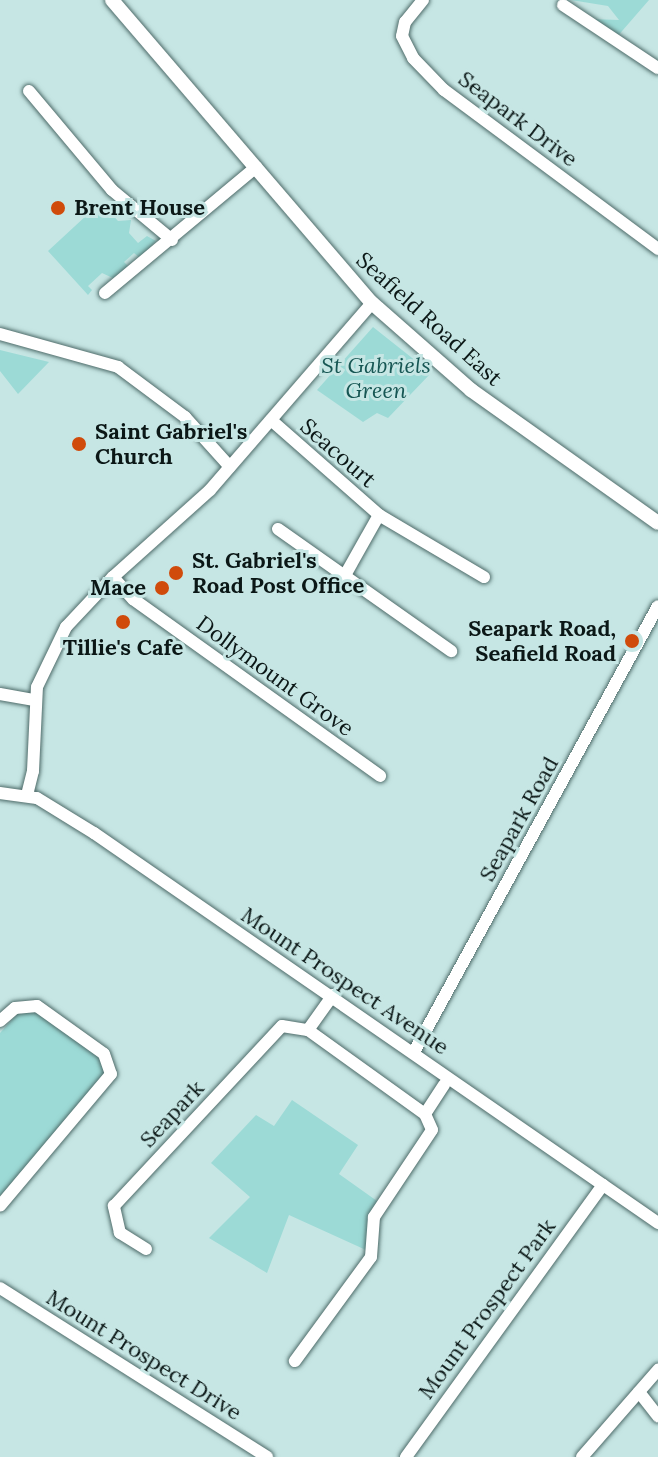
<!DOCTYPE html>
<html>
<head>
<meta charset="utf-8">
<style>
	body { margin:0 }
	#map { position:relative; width:658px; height:1457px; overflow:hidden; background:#c6e6e4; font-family:Lora,serif }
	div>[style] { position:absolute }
	.green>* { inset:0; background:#9cdad6 }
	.roads { filter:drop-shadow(0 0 2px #4e6b69) drop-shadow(0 0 2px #4e6b69) }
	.minor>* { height:12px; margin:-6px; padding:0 6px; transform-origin:6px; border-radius:6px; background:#fff }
	.tertiary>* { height:14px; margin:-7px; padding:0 7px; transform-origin:7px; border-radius:7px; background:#fff }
	.dots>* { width:22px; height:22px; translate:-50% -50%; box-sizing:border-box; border:4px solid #c6e6e4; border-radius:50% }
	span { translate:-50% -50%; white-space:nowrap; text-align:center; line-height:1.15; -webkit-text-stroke:6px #c6e6e4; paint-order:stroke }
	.street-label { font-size:22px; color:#0b1716 }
	.poi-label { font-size:22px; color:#0b1716; font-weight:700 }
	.left { translate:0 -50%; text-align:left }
	.right { translate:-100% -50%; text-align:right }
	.park-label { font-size:22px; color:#165653; font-style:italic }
</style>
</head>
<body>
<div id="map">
	<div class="green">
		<div style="clip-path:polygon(571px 0,649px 0,616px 38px,590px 19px,619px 20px,608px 6px)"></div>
		<div style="clip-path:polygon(101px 202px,118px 221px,131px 220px,129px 233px,138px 243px,147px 236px,156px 241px,140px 258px,134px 253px,124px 262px,130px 268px,115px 279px,102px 273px,88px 286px,92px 290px,88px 295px,48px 251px)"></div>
		<div style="clip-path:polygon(373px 327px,431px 373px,388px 418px,377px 413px,363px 422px,317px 390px)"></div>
		<div style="clip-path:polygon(0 350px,4px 351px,49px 362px,18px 394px,0 371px)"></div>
		<div style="clip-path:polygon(34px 1010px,106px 1062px,104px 1079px,0 1196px,0 1033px,20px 1011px)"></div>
		<div style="clip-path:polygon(292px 1100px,358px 1145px,339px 1174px,377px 1201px,366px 1250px,289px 1215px,267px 1273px,209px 1238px,250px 1197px,211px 1163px,256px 1115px,274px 1126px)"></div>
	</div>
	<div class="roads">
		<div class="minor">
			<div style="left:423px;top:0;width:28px;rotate:129deg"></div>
			<div style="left:405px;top:22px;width:14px;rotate:102deg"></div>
			<div style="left:402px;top:36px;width:25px;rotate:63deg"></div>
			<div style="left:413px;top:58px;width:45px;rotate:45.9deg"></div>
			<div style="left:444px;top:90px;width:267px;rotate:36.6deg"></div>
			<div style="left:563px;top:5px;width:114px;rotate:33.6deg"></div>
			<div style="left:29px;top:91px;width:129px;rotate:50deg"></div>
			<div style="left:112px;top:190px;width:78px;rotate:39.8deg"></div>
			<div style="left:105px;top:293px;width:197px;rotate:-39.8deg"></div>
			<div style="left:0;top:334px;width:123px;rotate:15.6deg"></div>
			<div style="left:118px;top:367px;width:84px;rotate:36.7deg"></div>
			<div style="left:185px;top:417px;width:67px;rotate:48deg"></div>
			<div style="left:271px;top:420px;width:144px;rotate:41.3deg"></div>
			<div style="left:379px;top:515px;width:122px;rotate:30.6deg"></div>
			<div style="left:278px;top:529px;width:212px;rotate:35.2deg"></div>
			<div style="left:113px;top:577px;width:30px;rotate:48deg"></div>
			<div style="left:133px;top:599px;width:304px;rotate:35.6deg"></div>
			<div style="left:344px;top:577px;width:71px;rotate:-60.6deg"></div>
			<div style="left:0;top:694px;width:35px;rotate:10deg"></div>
			<div style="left:0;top:793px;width:37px;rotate:8deg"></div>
			<div style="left:37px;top:798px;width:67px;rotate:31.6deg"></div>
			<div style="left:94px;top:833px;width:686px;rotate:34.66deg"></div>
			<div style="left:27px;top:795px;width:25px;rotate:-76deg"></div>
			<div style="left:33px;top:771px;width:84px;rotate:-87.3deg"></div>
			<div style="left:37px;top:687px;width:67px;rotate:-64.2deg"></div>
			<div style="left:66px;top:627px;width:69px;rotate:-46.8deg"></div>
			<div style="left:113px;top:577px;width:130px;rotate:-41.9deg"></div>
			<div style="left:210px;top:490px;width:247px;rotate:-49.1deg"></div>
			<div style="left:0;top:1021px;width:20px;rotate:-41deg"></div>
			<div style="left:15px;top:1008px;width:22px;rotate:-5deg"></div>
			<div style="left:37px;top:1006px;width:82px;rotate:35.6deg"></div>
			<div style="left:104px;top:1054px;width:21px;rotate:71deg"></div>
			<div style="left:111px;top:1074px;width:172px;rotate:130.1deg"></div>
			<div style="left:308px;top:1030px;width:43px;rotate:-54.5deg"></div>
			<div style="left:414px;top:1052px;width:508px;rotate:-61.32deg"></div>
			<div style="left:425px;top:1114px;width:35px;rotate:-57deg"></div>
			<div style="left:146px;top:1249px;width:31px;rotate:-148deg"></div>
			<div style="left:120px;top:1233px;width:28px;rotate:-103deg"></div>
			<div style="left:114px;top:1206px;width:246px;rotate:-47deg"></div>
			<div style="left:282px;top:1026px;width:26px;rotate:9deg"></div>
			<div style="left:308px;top:1030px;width:144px;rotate:35.7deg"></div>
			<div style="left:425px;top:1114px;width:17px;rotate:66deg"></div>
			<div style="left:432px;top:1130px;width:105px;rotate:123.7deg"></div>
			<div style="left:374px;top:1217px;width:40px;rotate:94.3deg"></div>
			<div style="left:371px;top:1257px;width:129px;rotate:126.2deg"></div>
			<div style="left:0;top:1288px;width:316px;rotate:32.3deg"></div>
			<div style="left:639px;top:1392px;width:31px;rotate:52deg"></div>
			<div style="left:406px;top:1457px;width:336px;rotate:-54.1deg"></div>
			<div style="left:582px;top:1457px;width:116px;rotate:-48.9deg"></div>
		</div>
		<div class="tertiary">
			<div style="left:112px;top:0;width:399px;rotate:49.4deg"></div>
			<div style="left:372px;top:303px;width:132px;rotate:41.3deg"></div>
			<div style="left:471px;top:390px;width:229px;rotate:35.4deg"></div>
		</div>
	</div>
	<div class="dots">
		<div style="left:58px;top:208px;background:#d04b0b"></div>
		<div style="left:79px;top:444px;background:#d04b0b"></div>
		<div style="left:176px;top:573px;background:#d04b0b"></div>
		<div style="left:162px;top:588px;background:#d04b0b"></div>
		<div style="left:123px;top:622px;background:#d04b0b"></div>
		<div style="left:632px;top:641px;background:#d04b0b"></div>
	</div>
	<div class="street-label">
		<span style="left:518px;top:119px;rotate:37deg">Seapark Drive</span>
		<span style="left:429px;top:319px;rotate:42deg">Seafield Road East</span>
		<span style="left:338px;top:453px;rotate:41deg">Seacourt</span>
		<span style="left:275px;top:676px;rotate:36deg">Dollymount Grove</span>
		<span style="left:519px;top:819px;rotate:-61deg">Seapark Road</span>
		<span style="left:345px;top:981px;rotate:34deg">Mount Prospect Avenue</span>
		<span style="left:172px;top:1114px;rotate:-47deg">Seapark</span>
		<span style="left:487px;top:1309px;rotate:-54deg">Mount Prospect Park</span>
		<span style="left:144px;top:1355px;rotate:32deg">Mount Prospect Drive</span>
	</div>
	<div class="poi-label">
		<span class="left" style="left:74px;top:208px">Brent House</span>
		<span class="left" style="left:95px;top:444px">Saint Gabriel's<br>Church</span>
		<span class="left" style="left:192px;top:573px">St. Gabriel's<br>Road Post Office</span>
		<span class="right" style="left:146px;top:588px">Mace</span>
		<span class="right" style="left:616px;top:641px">Seapark Road,<br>Seafield Road</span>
		<span style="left:123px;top:648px">Tillie's Cafe</span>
	</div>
	<div class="park-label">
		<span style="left:376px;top:378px">St Gabriels<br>Green</span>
	</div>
</div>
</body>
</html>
